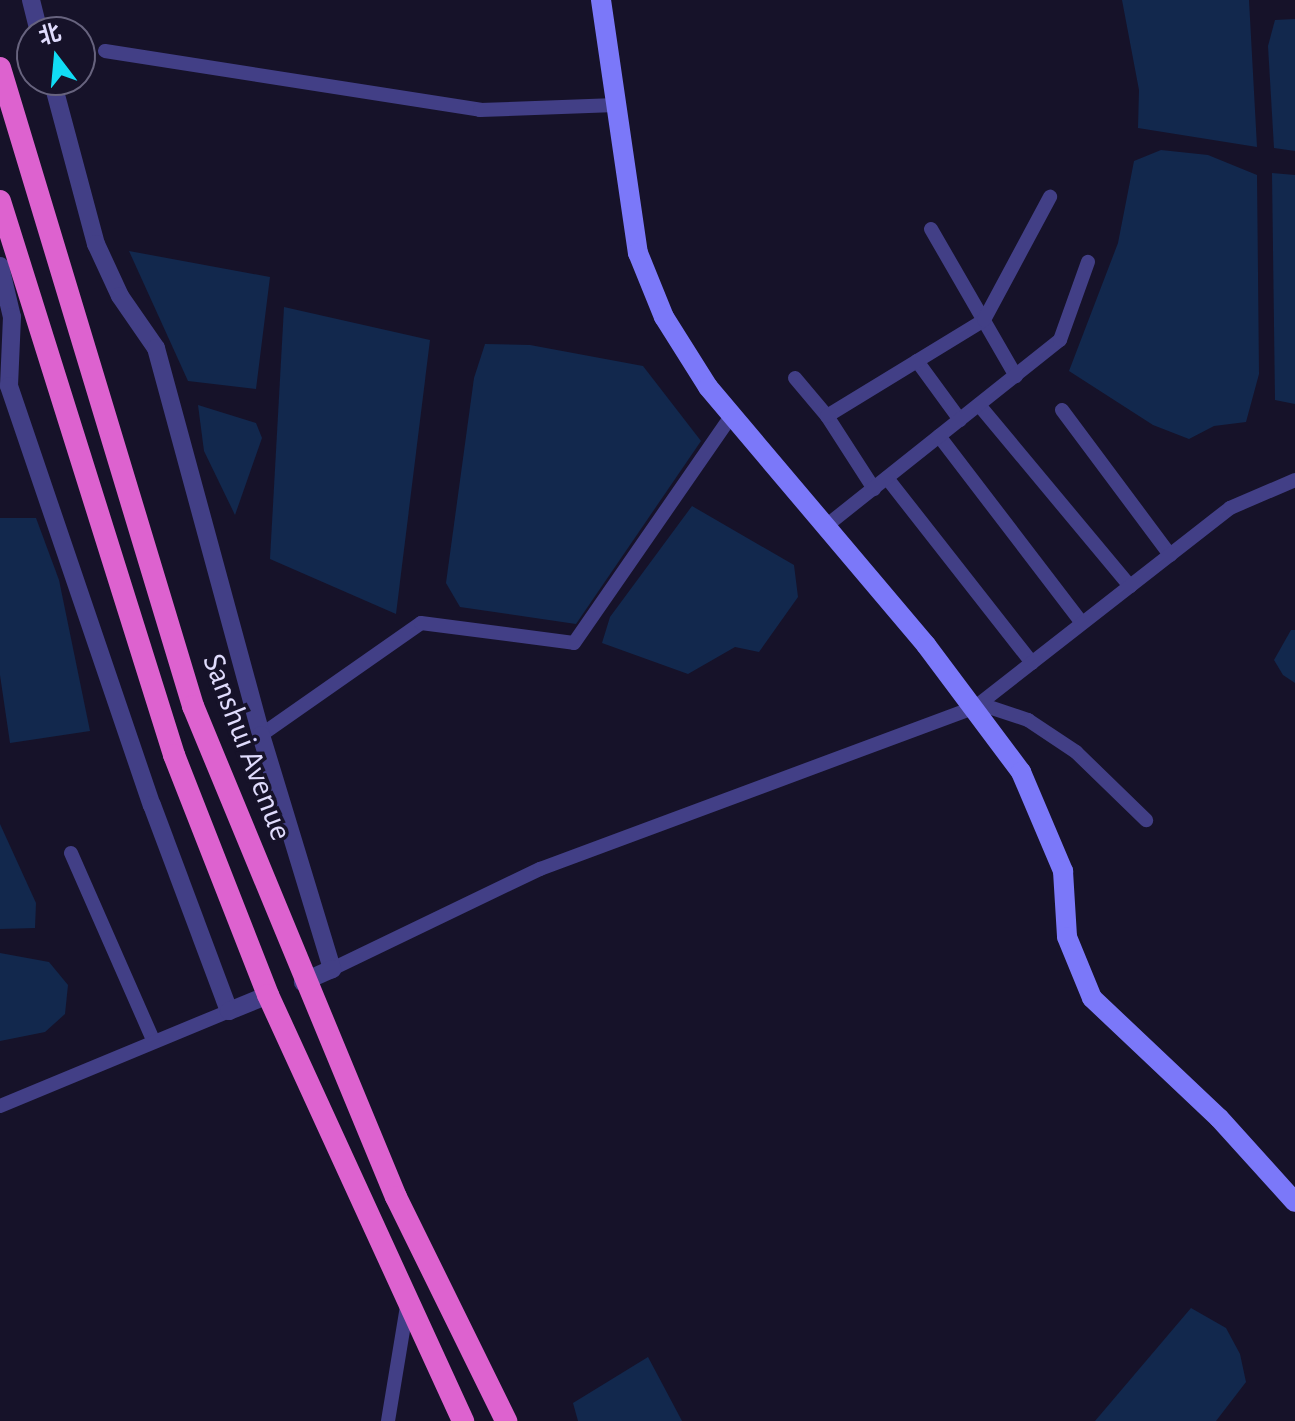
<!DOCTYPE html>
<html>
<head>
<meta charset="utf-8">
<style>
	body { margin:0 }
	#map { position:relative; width:1295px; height:1421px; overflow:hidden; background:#161229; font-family:"Alegreya Sans","Noto Sans SC",sans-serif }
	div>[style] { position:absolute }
	.water>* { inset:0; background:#12284d }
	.minor>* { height:14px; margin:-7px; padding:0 7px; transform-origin:7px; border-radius:7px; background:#423f86 }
	.tertiary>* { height:18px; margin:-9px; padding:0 9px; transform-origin:9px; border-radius:9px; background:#423f86 }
	.secondary>* { height:20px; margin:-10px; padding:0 10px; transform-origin:10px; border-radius:10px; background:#7b78f9 }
	.trunk>* { height:22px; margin:-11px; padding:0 11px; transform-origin:11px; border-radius:11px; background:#dd62cf }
	span { translate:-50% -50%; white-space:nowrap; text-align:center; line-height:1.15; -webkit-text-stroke:7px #161229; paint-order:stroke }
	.street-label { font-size:32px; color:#e0dcfd }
	.north { position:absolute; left:16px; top:16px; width:80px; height:80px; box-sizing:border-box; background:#161229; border:2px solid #67637e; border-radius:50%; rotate:344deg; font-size:22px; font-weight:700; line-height:32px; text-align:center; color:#e0dcfd }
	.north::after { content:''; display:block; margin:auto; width:28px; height:36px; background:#11dcf4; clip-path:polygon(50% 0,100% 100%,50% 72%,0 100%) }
</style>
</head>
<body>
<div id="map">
	<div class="water">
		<div style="clip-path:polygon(1122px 0,1249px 0,1257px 147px,1138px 128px,1139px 90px)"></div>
		<div style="clip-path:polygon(1295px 19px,1295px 151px,1274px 148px,1268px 46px,1275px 20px)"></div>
		<div style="clip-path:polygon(1161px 150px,1208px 155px,1257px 175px,1259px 374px,1246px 422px,1214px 426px,1189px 439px,1153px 425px,1069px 371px,1118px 243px,1134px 161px)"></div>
		<div style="clip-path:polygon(1272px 173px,1295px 175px,1295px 404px,1275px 400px)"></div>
		<div style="clip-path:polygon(129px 251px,270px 277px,256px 389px,188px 381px)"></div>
		<div style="clip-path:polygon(284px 307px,430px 340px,396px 614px,270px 559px)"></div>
		<div style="clip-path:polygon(485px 344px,530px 345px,643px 366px,701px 441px,576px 624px,460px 607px,446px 583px,474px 378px)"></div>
		<div style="clip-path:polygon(198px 405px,256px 423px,262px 438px,235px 515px,204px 451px)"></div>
		<div style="clip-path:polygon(692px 506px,794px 565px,798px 597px,759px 652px,735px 647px,688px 674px,602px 643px,610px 617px)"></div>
		<div style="clip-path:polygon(0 518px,36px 518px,59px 580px,90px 731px,10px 743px,0 675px)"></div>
		<div style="clip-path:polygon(1291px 630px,1295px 630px,1295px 683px,1283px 675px,1274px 660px)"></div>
		<div style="clip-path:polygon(0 824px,36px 903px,35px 928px,0 929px)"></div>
		<div style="clip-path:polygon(0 953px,49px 962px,68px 985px,65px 1014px,45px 1032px,0 1041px)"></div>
		<div style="clip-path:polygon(1191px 1308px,1226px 1328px,1240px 1354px,1246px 1382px,1216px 1421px,1095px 1421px)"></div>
		<div style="clip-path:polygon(648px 1357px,682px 1421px,578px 1421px,573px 1403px)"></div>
	</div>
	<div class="minor">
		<div style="left:105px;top:51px;width:380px;rotate:8.9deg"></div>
		<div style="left:480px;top:110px;width:136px;rotate:-2.1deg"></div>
		<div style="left:931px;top:229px;width:170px;rotate:60deg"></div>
		<div style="left:917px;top:361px;width:73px;rotate:53.9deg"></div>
		<div style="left:795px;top:378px;width:50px;rotate:49.9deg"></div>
		<div style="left:827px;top:416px;width:87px;rotate:57.2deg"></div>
		<div style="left:979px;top:405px;width:236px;rotate:50.2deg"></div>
		<div style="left:1062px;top:410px;width:181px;rotate:53.3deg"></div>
		<div style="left:827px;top:416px;width:184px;rotate:-31.4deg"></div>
		<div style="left:984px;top:320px;width:140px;rotate:-61.8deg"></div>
		<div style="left:939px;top:436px;width:235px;rotate:52.6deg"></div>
		<div style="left:887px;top:478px;width:235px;rotate:51.9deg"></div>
		<div style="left:826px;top:526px;width:299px;rotate:-38.5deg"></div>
		<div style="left:1060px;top:340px;width:83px;rotate:-70.3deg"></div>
		<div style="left:980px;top:704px;width:51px;rotate:18.4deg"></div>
		<div style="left:1028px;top:720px;width:58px;rotate:33.7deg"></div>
		<div style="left:1076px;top:752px;width:98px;rotate:44.2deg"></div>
		<div style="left:261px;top:735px;width:195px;rotate:-35deg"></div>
		<div style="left:421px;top:623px;width:154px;rotate:7.4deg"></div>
		<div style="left:574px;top:643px;width:277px;rotate:-55.3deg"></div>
		<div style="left:71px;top:853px;width:206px;rotate:66.3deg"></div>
		<div style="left:332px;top:969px;width:231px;rotate:-25.7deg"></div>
		<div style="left:540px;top:869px;width:463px;rotate:-20.4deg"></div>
		<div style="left:974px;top:708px;width:325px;rotate:-38deg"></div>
		<div style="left:1230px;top:508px;width:71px;rotate:-23.3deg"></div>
		<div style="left:0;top:1106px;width:248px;rotate:-22.5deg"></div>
		<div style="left:388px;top:1421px;width:117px;rotate:-80.6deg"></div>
	</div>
	<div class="tertiary">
		<div style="left:31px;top:0;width:33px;rotate:76deg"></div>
		<div style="left:52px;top:80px;width:170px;rotate:75deg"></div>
		<div style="left:96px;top:244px;width:57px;rotate:65.2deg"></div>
		<div style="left:120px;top:296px;width:63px;rotate:55.3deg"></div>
		<div style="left:156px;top:348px;width:401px;rotate:74.8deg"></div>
		<div style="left:261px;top:735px;width:245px;rotate:73.1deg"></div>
		<div style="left:332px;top:969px;width:32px;rotate:156deg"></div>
		<div style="left:0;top:266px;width:52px;rotate:76.8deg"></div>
		<div style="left:12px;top:317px;width:69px;rotate:92.5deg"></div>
		<div style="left:9px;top:386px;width:443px;rotate:71.2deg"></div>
		<div style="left:152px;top:805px;width:220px;rotate:69.5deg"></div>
		<div style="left:229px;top:1011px;width:42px;rotate:-22.3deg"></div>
	</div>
	<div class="secondary">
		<div style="left:601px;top:0;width:256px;rotate:81.7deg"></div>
		<div style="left:638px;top:253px;width:69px;rotate:67.9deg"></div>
		<div style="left:664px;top:317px;width:83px;rotate:57.8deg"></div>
		<div style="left:708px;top:387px;width:338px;rotate:49.8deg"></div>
		<div style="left:926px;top:645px;width:159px;rotate:53.2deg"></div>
		<div style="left:1021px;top:772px;width:108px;rotate:67deg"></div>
		<div style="left:1063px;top:871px;width:66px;rotate:86.5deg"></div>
		<div style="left:1067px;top:937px;width:66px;rotate:67.7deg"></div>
		<div style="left:1092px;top:998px;width:175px;rotate:43.4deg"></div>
		<div style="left:1219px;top:1118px;width:113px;rotate:47.9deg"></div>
	</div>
	<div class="trunk">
		<div style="left:0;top:68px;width:667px;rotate:73.17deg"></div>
		<div style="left:193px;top:706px;width:531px;rotate:67.54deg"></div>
		<div style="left:396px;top:1197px;width:250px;rotate:63.8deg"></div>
		<div style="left:0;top:201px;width:581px;rotate:72.56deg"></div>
		<div style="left:174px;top:755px;width:258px;rotate:68.6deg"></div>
		<div style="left:268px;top:995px;width:469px;rotate:65.4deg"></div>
	</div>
	<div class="street-label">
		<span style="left:247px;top:747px;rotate:69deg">Sanshui Avenue</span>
	</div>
	<div class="north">北</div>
</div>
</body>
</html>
